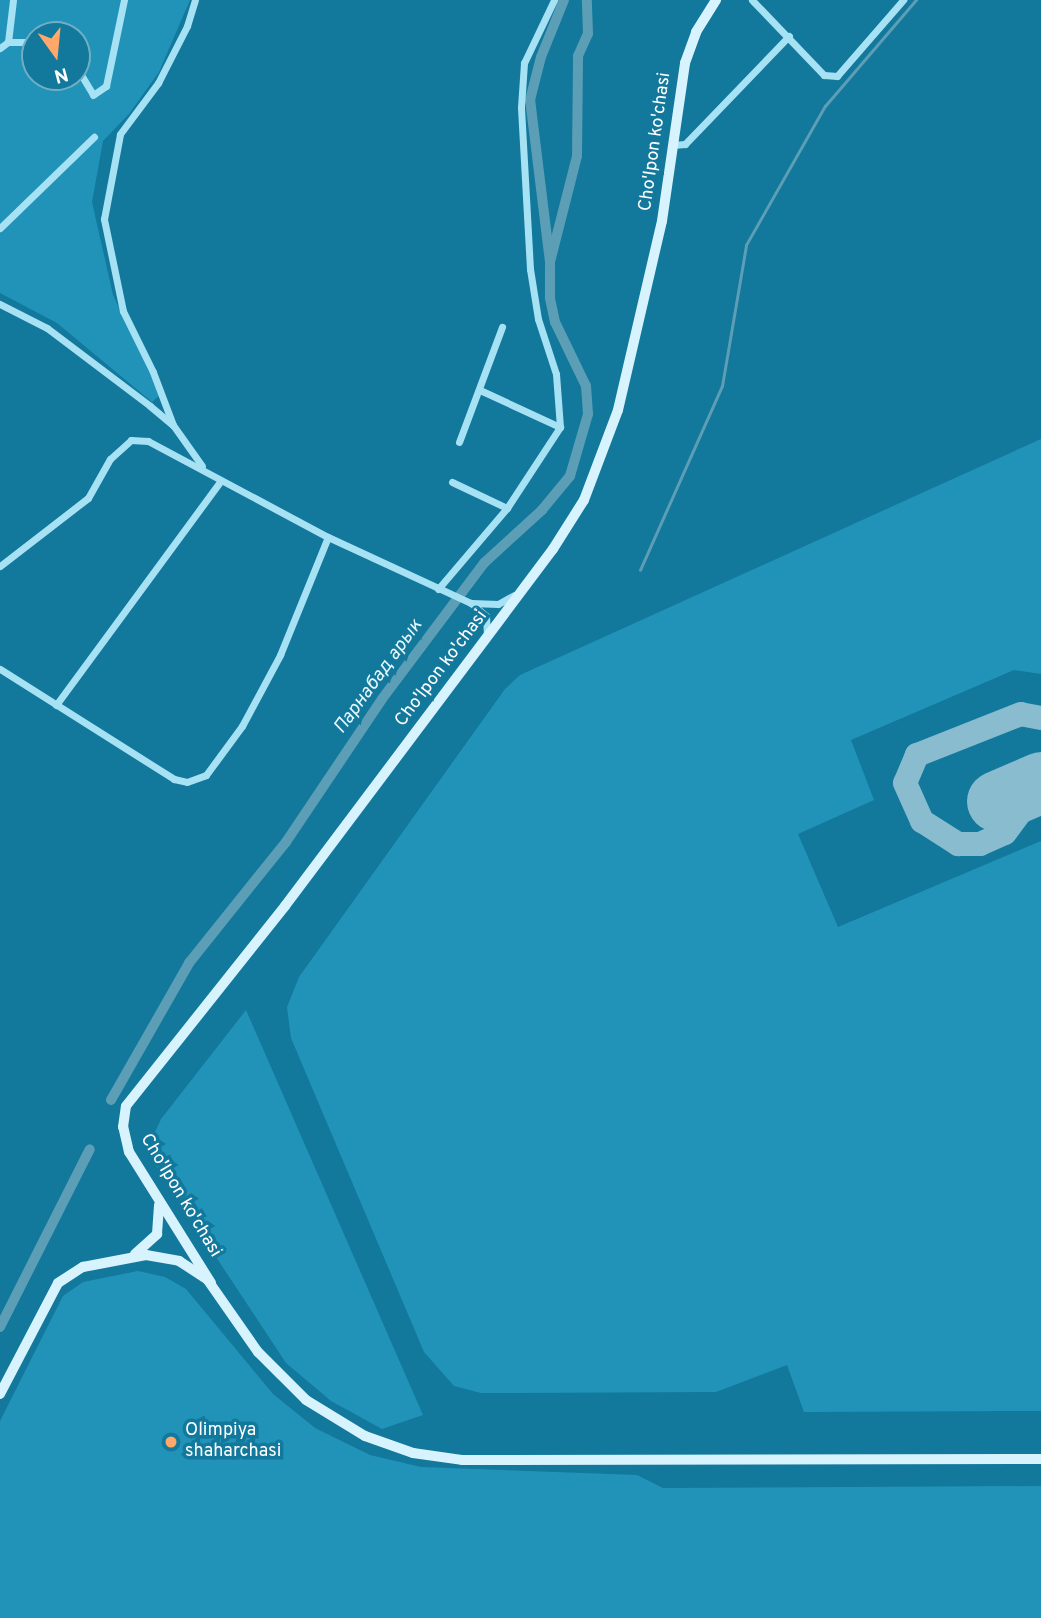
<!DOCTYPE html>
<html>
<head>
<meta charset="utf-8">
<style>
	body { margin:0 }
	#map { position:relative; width:1041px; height:1618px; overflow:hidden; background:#12789c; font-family:Overpass,sans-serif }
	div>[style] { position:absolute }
	.green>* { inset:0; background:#2193b9 }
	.stream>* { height:2.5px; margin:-1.25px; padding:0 1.25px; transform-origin:1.25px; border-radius:1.25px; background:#5b9eb5 }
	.canal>* { height:10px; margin:-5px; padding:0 5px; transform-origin:5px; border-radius:5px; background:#5b9eb5 }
	.taxiway>* { height:24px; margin:-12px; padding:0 12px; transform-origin:12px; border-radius:12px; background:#88bcce }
	.runway>* { height:61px; margin:-30.5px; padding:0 30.5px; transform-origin:30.5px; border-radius:30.5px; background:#88bcce }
	.minor>* { height:7px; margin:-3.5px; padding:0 3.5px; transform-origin:3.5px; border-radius:3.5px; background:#a7e1f4 }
	.secondary>* { height:10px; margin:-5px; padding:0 5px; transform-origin:5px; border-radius:5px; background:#d7f3fd }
	.dots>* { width:19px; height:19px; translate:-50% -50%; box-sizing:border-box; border:4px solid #12789c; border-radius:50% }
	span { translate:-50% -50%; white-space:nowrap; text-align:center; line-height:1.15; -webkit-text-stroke:7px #12789c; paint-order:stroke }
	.street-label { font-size:18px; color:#fff }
	.poi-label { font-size:18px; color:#fff }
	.left { translate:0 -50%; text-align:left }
	.water-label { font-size:19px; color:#e5f7fd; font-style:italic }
	.north { position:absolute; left:21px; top:21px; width:70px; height:70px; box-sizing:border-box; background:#12789c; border:2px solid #71aec4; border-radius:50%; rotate:165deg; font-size:19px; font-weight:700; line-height:28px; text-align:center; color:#fff }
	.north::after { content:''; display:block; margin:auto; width:24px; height:32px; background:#ffa86a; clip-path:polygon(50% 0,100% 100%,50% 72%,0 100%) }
</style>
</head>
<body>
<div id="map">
	<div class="green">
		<div style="clip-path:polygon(evenodd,0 0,190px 0,159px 72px,129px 114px,103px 141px,92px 202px,113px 295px,160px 395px,152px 402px,57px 323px,0 293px,0 0,35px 35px,77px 35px,77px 77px,35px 77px,35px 35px)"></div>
		<div style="clip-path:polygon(1041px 439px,1041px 674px,1014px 670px,851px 740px,874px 800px,798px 834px,838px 927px,1041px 841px,1041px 1411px,804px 1412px,787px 1365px,716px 1392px,481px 1393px,454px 1386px,424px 1352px,291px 1038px,287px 1007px,299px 977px,505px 689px,520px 675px)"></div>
		<div style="clip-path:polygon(246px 1010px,423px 1415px,382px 1429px,331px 1401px,286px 1363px,152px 1160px,149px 1145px,161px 1119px)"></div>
		<div style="clip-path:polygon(138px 1271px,165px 1277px,186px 1289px,273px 1394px,315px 1428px,370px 1455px,421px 1467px,637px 1475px,663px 1488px,1041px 1486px,1041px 1618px,0 1618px,0 1421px,63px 1296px,83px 1282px)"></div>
	</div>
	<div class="stream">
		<div style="left:640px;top:570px;width:201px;rotate:-66deg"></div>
		<div style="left:722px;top:386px;width:143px;rotate:-80.3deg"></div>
		<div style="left:746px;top:245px;width:160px;rotate:-60.4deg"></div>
		<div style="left:825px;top:106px;width:140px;rotate:-49.4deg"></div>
	</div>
	<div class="canal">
		<div style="left:550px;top:262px;width:109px;rotate:-75.7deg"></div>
		<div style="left:577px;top:156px;width:100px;rotate:-89.4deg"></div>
		<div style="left:578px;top:56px;width:24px;rotate:-66deg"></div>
		<div style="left:588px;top:34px;width:34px;rotate:-92deg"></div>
		<div style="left:111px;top:1100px;width:158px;rotate:-60.3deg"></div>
		<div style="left:189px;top:963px;width:155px;rotate:-51.3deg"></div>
		<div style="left:286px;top:842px;width:172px;rotate:-56.1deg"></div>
		<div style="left:382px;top:699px;width:170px;rotate:-53.1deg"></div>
		<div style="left:484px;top:563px;width:79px;rotate:-42.4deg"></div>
		<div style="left:542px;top:510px;width:44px;rotate:-50.5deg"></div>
		<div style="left:570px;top:476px;width:65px;rotate:-73.8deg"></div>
		<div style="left:588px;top:414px;width:28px;rotate:-94deg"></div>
		<div style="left:586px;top:386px;width:71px;rotate:-115.8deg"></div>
		<div style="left:555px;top:322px;width:25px;rotate:-102deg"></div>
		<div style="left:550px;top:298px;width:36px;rotate:-90deg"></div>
		<div style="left:550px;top:262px;width:163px;rotate:-97deg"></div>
		<div style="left:530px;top:100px;width:44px;rotate:-75.7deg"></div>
		<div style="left:541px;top:57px;width:61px;rotate:-68deg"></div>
		<div style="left:0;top:1327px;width:199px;rotate:-63.2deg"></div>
	</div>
	<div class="taxiway">
		<div style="left:1041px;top:718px;width:20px;rotate:-169deg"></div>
		<div style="left:1021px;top:714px;width:112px;rotate:158.5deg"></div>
		<div style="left:917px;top:755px;width:30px;rotate:113deg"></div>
		<div style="left:905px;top:783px;width:42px;rotate:65.9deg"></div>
		<div style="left:922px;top:821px;width:43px;rotate:32.6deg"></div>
		<div style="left:958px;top:844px;width:22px"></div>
		<div style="left:980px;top:844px;width:27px;rotate:-24deg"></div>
		<div style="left:1005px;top:833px;width:61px;rotate:-53.7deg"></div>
	</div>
	<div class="runway">
		<div style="left:997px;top:801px;width:48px;rotate:-23.4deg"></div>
	</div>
	<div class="minor">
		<div style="left:752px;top:0;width:104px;rotate:46.2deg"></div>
		<div style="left:824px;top:75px;width:13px;rotate:4deg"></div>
		<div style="left:837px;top:76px;width:101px;rotate:-49deg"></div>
		<div style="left:8px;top:42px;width:42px;rotate:-83.2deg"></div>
		<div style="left:0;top:48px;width:10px;rotate:-37deg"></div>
		<div style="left:8px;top:42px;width:27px"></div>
		<div style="left:77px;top:68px;width:31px;rotate:59deg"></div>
		<div style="left:93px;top:95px;width:16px;rotate:-35deg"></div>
		<div style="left:106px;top:86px;width:88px;rotate:-78.2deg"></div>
		<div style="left:673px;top:145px;width:12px;rotate:-5deg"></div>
		<div style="left:685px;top:144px;width:150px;rotate:-46.1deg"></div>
		<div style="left:0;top:228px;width:131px;rotate:-44.1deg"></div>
		<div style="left:0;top:304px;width:53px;rotate:27.1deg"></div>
		<div style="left:47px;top:328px;width:129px;rotate:37.1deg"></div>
		<div style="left:150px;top:406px;width:30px;rotate:40deg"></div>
		<div style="left:173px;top:425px;width:50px;rotate:54.7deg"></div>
		<div style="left:482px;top:391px;width:86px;rotate:24.8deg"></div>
		<div style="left:173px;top:425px;width:57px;rotate:-110.7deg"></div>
		<div style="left:153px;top:372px;width:68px;rotate:-116.2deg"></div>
		<div style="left:123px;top:311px;width:94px;rotate:-101.7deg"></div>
		<div style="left:104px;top:219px;width:86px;rotate:-79.3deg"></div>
		<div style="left:120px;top:134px;width:64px;rotate:-53.3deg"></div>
		<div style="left:158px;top:83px;width:64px;rotate:-63deg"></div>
		<div style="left:187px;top:26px;width:27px;rotate:-73deg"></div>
		<div style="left:459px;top:442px;width:123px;rotate:-69.5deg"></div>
		<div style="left:452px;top:482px;width:61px;rotate:25.3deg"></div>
		<div style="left:0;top:566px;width:111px;rotate:-37.7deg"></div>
		<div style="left:88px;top:498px;width:45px;rotate:-60.6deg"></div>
		<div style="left:110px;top:459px;width:28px;rotate:-42deg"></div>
		<div style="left:131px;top:440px;width:17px;rotate:3deg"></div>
		<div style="left:148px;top:441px;width:204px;rotate:28.1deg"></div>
		<div style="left:328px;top:537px;width:157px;rotate:24.8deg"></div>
		<div style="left:438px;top:589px;width:106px;rotate:-49.6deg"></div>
		<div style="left:507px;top:508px;width:97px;rotate:-56.8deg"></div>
		<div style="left:560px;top:427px;width:53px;rotate:-94.3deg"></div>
		<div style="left:556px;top:374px;width:58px;rotate:-108.1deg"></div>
		<div style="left:538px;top:319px;width:51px;rotate:-99.1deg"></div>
		<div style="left:530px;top:269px;width:162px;rotate:-93.2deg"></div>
		<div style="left:521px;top:107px;width:44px;rotate:-86.1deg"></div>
		<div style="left:524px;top:63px;width:70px;rotate:-64.5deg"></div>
		<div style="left:487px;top:635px;width:19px;rotate:-93deg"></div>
		<div style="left:486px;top:616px;width:20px;rotate:-139deg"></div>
		<div style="left:471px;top:603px;width:27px;rotate:2deg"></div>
		<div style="left:498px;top:604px;width:18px;rotate:-29deg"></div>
		<div style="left:0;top:669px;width:206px;rotate:32.3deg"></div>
		<div style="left:174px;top:779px;width:13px;rotate:13deg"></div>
		<div style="left:187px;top:782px;width:20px;rotate:-20deg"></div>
		<div style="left:206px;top:775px;width:61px;rotate:-53.7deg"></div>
		<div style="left:242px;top:726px;width:81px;rotate:-61.8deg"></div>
		<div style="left:280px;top:655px;width:127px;rotate:-67.9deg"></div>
		<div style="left:56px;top:705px;width:275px;rotate:-53.7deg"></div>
	</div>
	<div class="secondary">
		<div style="left:135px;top:1254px;width:30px;rotate:-42deg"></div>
		<div style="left:157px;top:1234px;width:29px;rotate:-86deg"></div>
		<div style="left:211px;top:1283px;width:155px;rotate:-122deg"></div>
		<div style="left:129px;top:1152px;width:26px;rotate:-103deg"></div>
		<div style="left:123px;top:1127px;width:21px;rotate:-82deg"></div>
		<div style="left:126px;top:1106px;width:256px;rotate:-51.5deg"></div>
		<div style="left:285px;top:906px;width:446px;rotate:-53.1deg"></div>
		<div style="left:553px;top:549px;width:58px;rotate:-57.7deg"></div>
		<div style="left:584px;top:500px;width:96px;rotate:-69.3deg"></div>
		<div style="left:618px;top:410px;width:194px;rotate:-76.9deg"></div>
		<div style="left:662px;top:221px;width:160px;rotate:-81.7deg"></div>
		<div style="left:685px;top:63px;width:33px;rotate:-70deg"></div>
		<div style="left:696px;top:32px;width:38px;rotate:-58deg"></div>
		<div style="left:0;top:1394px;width:125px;rotate:-62.4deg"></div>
		<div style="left:58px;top:1283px;width:30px;rotate:-33deg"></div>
		<div style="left:83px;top:1267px;width:64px;rotate:-10.8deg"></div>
		<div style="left:146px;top:1255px;width:34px;rotate:10deg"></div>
		<div style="left:179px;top:1261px;width:33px;rotate:33deg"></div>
		<div style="left:207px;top:1279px;width:89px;rotate:55.1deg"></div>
		<div style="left:258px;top:1352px;width:68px;rotate:45deg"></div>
		<div style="left:306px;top:1400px;width:69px;rotate:31.4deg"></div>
		<div style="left:365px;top:1436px;width:51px;rotate:19.5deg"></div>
		<div style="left:413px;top:1453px;width:49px;rotate:8.1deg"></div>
		<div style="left:462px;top:1460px;width:579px;rotate:-0.1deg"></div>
	</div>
	<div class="dots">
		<div style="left:171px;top:1442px;background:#ffa86a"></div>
	</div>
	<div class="street-label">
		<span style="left:656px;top:142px;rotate:-82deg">Cho'lpon ko'chasi</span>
		<span style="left:442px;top:669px;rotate:-53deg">Cho'lpon ko'chasi</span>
		<span style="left:180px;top:1196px;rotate:59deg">Cho'lpon ko'chasi</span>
	</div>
	<div class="poi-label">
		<span class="left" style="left:185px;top:1442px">Olimpiya<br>shaharchasi</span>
	</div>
	<div class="water-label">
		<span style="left:379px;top:677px;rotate:-54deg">Парнабад арык</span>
	</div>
	<div class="north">N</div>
</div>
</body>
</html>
